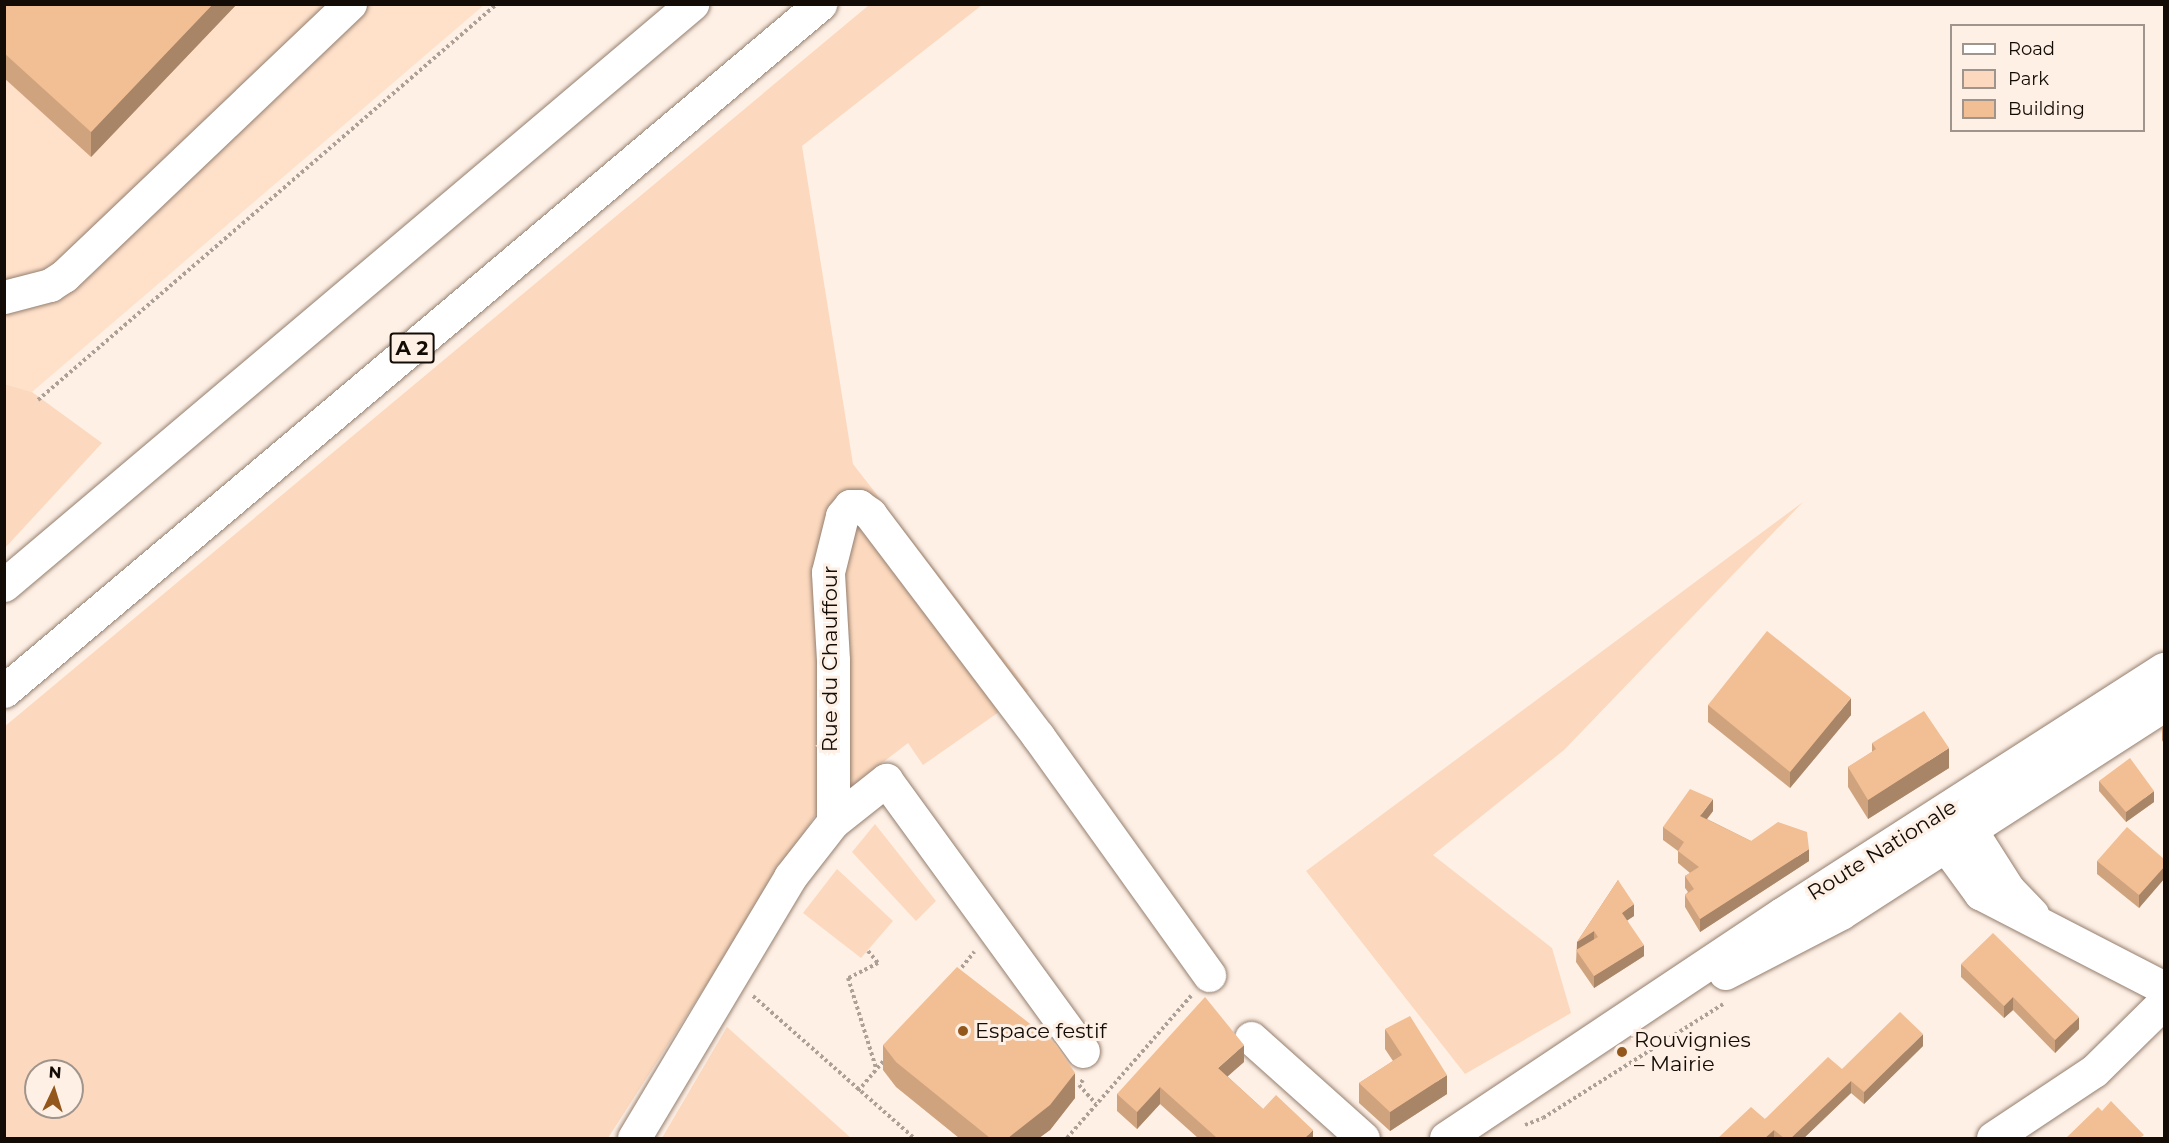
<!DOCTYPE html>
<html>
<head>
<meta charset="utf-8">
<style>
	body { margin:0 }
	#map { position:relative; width:2169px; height:1143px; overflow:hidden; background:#fef0e5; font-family:Montserrat,sans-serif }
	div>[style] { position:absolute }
	.built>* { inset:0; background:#ffe1ca }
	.green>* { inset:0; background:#fcd9be }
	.path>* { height:4px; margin-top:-2px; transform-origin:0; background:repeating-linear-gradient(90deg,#aca097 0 3px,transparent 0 6px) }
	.roads { filter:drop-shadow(0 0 2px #947f6f) drop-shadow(0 0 2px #947f6f) }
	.minor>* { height:33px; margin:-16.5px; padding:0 16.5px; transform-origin:16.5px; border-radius:16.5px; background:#fff }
	.major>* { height:33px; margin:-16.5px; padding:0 16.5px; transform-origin:16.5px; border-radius:16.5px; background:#fff }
	.highway>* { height:33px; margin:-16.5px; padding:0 16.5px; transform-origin:16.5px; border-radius:16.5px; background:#fff }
	.wall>* { inset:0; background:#d0a37f }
	.shaded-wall>* { inset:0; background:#a98568 }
	.building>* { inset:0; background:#f2be94 }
	.dots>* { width:16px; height:16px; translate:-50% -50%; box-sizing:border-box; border:3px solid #fef0e5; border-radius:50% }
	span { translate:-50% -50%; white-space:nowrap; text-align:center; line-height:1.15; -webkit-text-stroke:6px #fef0e5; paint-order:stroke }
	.shield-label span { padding:2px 4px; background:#fef0e5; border:2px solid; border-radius:4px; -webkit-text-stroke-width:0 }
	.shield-label { font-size:20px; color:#130c06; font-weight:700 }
	.street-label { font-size:21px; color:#130c06 }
	.poi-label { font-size:21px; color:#130c06 }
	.left { translate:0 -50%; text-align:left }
	.frame { position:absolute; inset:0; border:6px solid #130c06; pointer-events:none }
	.legend { position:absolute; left:1950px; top:24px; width:195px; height:108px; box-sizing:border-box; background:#fef0e5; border:2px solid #a0958c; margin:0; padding:8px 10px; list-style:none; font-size:18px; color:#130c06 }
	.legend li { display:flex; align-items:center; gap:12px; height:30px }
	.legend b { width:30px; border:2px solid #a0958c }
	.north { position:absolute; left:24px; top:1059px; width:60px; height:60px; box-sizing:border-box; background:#fef0e5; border:2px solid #a0958c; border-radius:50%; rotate:4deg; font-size:16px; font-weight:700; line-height:24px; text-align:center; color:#130c06 }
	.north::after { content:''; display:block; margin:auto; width:21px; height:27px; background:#94571b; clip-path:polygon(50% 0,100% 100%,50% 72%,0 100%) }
</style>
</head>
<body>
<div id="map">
	<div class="built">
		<div style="clip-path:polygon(4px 5px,484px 5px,32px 392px,5px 384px)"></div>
	</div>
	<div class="green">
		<div style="clip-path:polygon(evenodd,869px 5px,982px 5px,802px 146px,853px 464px,1029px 691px,923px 765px,908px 743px,816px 814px,608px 1138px,5px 1138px,4px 727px,869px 5px,36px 1071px,72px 1071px,72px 1107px,36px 1107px,36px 1071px)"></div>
		<div style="clip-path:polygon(5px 384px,32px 392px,102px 443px,5px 548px)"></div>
		<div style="clip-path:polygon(1803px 502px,1564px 750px,1433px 855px,1552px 948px,1571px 1013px,1465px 1074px,1306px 871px)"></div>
		<div style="clip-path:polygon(875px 824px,936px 901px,916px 921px,852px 852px)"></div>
		<div style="clip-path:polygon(837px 869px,893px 921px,861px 958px,803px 913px)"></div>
		<div style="clip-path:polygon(727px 1027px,851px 1138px,662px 1138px)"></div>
	</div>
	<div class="path">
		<div style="left:38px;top:400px;width:606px;rotate:-40.79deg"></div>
		<div style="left:868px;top:951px;width:16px;rotate:50deg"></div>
		<div style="left:878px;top:963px;width:34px;rotate:153deg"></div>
		<div style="left:848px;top:978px;width:94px;rotate:72.7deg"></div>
		<div style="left:958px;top:972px;width:26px;rotate:-51deg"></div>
		<div style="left:753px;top:996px;width:215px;rotate:41.4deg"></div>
		<div style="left:1083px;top:1080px;width:6px;rotate:129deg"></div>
		<div style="left:1079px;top:1085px;width:25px;rotate:48deg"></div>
		<div style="left:858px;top:1091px;width:43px;rotate:-49.7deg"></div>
		<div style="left:1525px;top:1125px;width:19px;rotate:-21deg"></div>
		<div style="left:1543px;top:1118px;width:213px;rotate:-32.3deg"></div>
		<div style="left:1067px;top:1138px;width:189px;rotate:-48.9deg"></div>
	</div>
	<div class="roads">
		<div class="minor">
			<div style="left:4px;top:297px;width:48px;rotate:-14.6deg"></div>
			<div style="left:50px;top:285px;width:17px;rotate:-33deg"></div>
			<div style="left:64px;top:276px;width:395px;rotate:-43.6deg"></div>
			<div style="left:1956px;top:807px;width:97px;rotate:57.6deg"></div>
			<div style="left:2008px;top:889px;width:35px;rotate:46deg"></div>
			<div style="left:833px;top:822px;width:68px;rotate:-38.4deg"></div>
			<div style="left:886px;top:780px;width:335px;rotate:54deg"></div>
			<div style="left:1929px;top:823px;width:87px;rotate:53.9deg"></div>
			<div style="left:1980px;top:893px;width:207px;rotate:27.3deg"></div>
			<div style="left:1251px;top:1038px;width:150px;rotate:41.8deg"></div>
			<div style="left:634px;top:1138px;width:304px;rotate:-59.1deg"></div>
			<div style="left:790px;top:877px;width:70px;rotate:-52deg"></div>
			<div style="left:833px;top:822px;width:162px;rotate:-90deg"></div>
			<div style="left:833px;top:660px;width:88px;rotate:-93.3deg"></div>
			<div style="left:828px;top:572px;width:58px;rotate:-76deg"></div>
			<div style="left:842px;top:516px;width:13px;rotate:-51deg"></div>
			<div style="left:850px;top:506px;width:9px"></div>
			<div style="left:859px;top:506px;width:14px;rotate:36deg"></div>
			<div style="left:870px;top:514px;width:278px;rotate:52.9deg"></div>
			<div style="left:1038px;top:736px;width:294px;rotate:54.4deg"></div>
			<div style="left:1993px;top:1138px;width:121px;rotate:-33.6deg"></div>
			<div style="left:2094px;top:1071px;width:98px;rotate:-44.6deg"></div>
		</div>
		<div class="major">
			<div style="left:1725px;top:973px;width:131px;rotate:-27.3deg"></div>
			<div style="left:1841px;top:913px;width:384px;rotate:-32.8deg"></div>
			<div style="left:1446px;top:1138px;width:404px;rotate:-33.7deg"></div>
			<div style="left:1782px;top:914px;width:454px;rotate:-32.7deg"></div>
		</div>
		<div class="highway">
			<div style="left:4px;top:585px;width:901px;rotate:-40.18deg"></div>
			<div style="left:4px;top:691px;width:1067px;rotate:-40.09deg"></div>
		</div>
	</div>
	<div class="wall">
		<div style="clip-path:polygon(4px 4px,237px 4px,91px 157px,4px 78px)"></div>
		<div style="clip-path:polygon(1708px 705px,1851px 715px,1790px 788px,1708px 722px)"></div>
		<div style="clip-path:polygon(2164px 725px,2164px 744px,2162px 740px,2162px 727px)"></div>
		<div style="clip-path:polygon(1872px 743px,1949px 768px,1868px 819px,1848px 787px,1848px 767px,1872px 752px)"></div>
		<div style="clip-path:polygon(2099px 781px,2154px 802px,2126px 822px,2099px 791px)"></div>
		<div style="clip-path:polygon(1713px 811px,1707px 819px,1751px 841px,1809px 861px,1700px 932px,1685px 907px,1685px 895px,1688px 892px,1685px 888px,1685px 876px,1690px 873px,1678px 863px,1678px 851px,1663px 840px,1663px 827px)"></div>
		<div style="clip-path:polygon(2164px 859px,2164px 879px,2139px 908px,2097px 874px,2097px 861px)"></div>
		<div style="clip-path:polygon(1618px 880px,1634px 916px,1627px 920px,1644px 956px,1594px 988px,1576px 962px,1577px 942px)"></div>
		<div style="clip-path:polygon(1961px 964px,2079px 1029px,2055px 1053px,2013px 1010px,2004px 1018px,1961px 977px)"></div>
		<div style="clip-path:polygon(1385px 1029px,1447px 1094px,1390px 1131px,1359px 1103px,1359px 1083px,1393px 1061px,1385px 1049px)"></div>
		<div style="clip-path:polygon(883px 1045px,1075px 1098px,1050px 1130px,1039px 1138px,959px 1138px,896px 1087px,883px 1070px)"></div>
		<div style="clip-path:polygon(1923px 1046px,1864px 1104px,1851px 1093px,1804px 1138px,1718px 1138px,1765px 1119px,1842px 1069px)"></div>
		<div style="clip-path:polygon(1244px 1062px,1227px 1076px,1263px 1109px,1313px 1138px,1198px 1138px,1160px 1104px,1137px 1129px,1117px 1111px,1117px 1094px)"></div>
	</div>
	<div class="shaded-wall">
		<div style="clip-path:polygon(213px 4px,237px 4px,91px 157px,91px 132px)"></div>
		<div style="clip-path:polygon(1851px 698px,1851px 715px,1790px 788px,1790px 772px)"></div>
		<div style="clip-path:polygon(1949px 748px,1949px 768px,1868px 819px,1868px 800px)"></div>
		<div style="clip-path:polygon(2154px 791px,2154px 802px,2126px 822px,2126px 812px)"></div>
		<div style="clip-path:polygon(1713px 799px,1713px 811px,1700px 828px,1700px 816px)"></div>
		<div style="clip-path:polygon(1809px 849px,1809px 861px,1700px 932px,1700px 919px)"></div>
		<div style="clip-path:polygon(2164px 867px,2164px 879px,2139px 908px,2139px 895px)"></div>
		<div style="clip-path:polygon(1634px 904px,1634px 916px,1622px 924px,1622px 913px)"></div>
		<div style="clip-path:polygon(1594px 931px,1594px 943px,1577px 951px,1577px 942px)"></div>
		<div style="clip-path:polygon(1644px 945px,1644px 956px,1594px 988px,1594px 976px)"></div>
		<div style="clip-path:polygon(2013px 997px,2013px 1010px,2004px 1018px,2004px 1006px)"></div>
		<div style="clip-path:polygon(2079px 1017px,2079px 1029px,2055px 1053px,2055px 1040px)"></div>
		<div style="clip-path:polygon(1923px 1034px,1923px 1046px,1864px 1104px,1864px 1092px)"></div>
		<div style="clip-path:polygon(1244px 1045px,1244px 1062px,1218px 1085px,1218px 1068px)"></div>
		<div style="clip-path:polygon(1075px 1073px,1075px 1098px,1050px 1130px,1039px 1138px,1008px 1138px)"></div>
		<div style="clip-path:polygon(1447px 1075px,1447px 1094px,1390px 1131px,1390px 1112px)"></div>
		<div style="clip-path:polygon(1851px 1081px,1851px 1093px,1804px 1138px,1791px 1138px)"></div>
		<div style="clip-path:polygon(1160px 1087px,1160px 1104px,1137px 1129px,1137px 1112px)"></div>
		<div style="clip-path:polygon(1313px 1130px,1313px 1138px,1305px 1138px)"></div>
		<div style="clip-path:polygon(1774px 1130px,1774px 1138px,1765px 1138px)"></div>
	</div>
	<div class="building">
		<div style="clip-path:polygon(4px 4px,213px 4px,91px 132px,4px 53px)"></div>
		<div style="clip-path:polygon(1767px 631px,1851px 698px,1790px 772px,1708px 705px)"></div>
		<div style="clip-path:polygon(1924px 711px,1949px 748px,1868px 800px,1848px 767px,1876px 749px,1872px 743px)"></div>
		<div style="clip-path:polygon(2130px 758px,2154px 791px,2126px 812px,2099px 781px)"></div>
		<div style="clip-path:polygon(1690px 789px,1713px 799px,1700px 816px,1751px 841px,1778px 822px,1807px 832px,1809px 849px,1700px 919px,1685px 895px,1694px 889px,1685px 876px,1699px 867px,1678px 851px,1684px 842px,1663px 827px)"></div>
		<div style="clip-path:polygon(2127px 827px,2164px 859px,2164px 867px,2139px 895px,2097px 861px)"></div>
		<div style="clip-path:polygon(1618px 880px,1634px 904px,1622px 913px,1644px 945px,1594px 976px,1576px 950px,1598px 937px,1594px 931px,1577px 942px)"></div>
		<div style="clip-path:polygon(1993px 933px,2079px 1017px,2055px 1040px,2013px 997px,2004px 1006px,1961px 964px)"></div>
		<div style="clip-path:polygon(957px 967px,1056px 1044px,1075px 1073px,1050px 1105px,1008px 1138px,990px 1138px,896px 1062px,883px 1045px)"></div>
		<div style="clip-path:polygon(1205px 997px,1244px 1045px,1218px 1068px,1263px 1109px,1276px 1095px,1313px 1130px,1305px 1138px,1217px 1138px,1160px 1087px,1137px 1112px,1117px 1094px)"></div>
		<div style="clip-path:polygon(1900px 1012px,1923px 1034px,1864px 1092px,1851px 1081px,1791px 1138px,1784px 1138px,1774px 1130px,1765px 1138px,1718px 1138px,1751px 1107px,1765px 1119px,1828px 1057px,1842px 1069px)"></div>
		<div style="clip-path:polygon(1410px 1016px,1447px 1075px,1390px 1112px,1359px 1083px,1402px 1055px,1385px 1029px)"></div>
		<div style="clip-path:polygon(2111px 1101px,2144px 1135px,2140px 1138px,2066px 1138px,2098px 1107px,2102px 1111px)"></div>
	</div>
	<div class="dots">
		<div style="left:963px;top:1031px;background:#94571b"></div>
		<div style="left:1622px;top:1052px;background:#94571b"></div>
	</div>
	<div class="shield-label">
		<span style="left:412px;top:348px">A 2</span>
	</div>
	<div class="street-label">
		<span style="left:830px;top:659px;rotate:-90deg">Rue du Chauffour</span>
		<span style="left:1882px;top:850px;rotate:-32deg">Route Nationale</span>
	</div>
	<div class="poi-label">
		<span class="left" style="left:975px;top:1031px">Espace festif</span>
		<span class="left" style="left:1634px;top:1052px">Rouvignies<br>– Mairie</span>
	</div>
	<div class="frame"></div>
	<ul class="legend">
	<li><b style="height:8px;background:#fff"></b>Road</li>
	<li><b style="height:16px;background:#fcd9be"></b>Park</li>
	<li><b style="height:16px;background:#f2be94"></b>Building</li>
	</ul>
	<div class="north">N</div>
</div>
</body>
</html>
